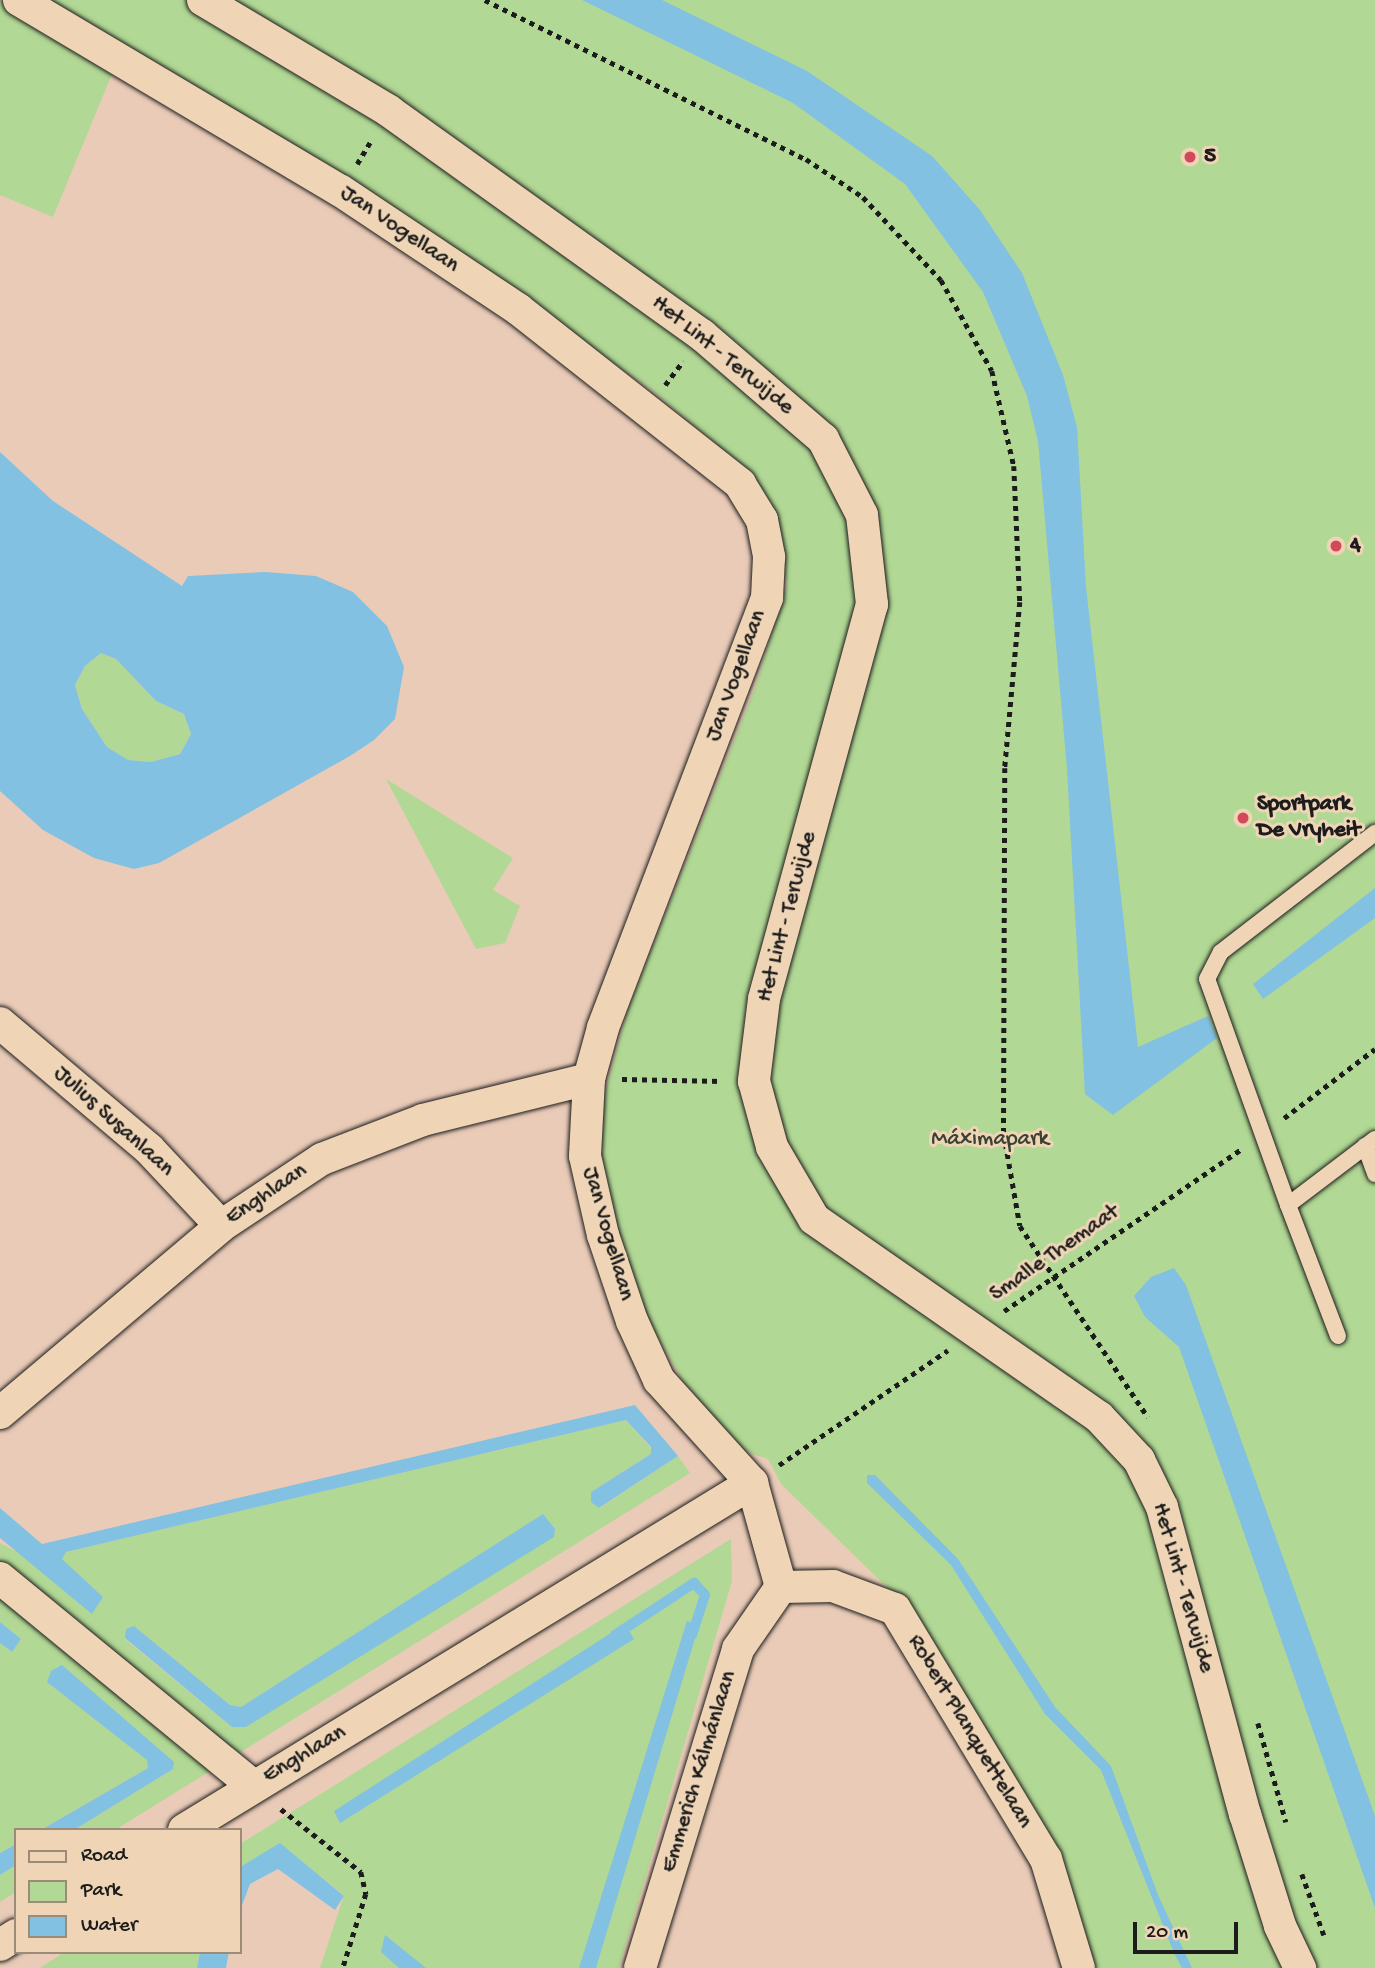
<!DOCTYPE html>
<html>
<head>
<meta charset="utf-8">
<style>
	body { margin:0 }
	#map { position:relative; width:1375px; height:1968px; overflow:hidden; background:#eacbb8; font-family:"Gochi Hand",sans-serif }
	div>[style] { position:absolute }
	.green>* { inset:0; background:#b1d894 }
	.water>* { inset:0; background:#82c1e2 }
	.stream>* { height:10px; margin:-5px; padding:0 5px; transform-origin:5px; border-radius:5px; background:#82c1e2 }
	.path>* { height:4.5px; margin-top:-2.25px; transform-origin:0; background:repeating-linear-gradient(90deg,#1c1c1c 0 5px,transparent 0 10px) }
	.roads { filter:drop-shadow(0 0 2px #1c1c1c) drop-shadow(0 0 2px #1c1c1c) }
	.lane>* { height:16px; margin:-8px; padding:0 8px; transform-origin:8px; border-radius:8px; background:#efd5b6 }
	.street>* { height:32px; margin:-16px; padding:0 16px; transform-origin:16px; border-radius:16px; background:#efd5b6 }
	.dots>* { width:19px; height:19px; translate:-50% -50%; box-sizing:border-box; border:4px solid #efd5b6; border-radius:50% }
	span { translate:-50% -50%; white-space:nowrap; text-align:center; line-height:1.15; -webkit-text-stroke:6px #efd5b6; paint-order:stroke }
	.poi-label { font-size:23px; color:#1c1c1c; font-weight:700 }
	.left { translate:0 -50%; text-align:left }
	.street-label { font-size:23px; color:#1c1c1c }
	.park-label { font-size:23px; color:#3a4234 }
	.legend { position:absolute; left:14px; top:1828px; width:228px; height:126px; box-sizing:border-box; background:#efd5b6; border:2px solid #9b8b78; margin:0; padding:9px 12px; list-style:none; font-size:21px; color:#1c1c1c }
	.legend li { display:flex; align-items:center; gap:14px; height:35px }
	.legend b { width:35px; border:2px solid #9b8b78 }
	.scale { position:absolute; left:1133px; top:1922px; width:105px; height:32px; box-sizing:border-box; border:4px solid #1c1c1c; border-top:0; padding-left:9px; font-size:21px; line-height:24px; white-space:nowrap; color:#1c1c1c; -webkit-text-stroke:5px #efd5b6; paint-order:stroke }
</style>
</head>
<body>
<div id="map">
	<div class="green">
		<div style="clip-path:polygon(0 0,114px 69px,53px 217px,0 195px)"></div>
		<div style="clip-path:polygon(49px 0,1375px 0,1375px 1968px,1093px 1968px,1060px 1852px,898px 1598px,781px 1484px,768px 1459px,747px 1452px,732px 1439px,682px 1380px,640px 1306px,608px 1214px,600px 1160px,605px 1092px,628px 1009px,756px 685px,787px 584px,773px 515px,750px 472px,650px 389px,363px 189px)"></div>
		<div style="clip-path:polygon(101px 653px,116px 659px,156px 701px,184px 714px,191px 734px,180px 754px,151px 762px,128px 760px,107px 747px,82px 709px,75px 685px,85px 666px)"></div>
		<div style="clip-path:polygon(386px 779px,513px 858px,493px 890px,520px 906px,505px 943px,476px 949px)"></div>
		<div style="clip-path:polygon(evenodd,626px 1420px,651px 1448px,651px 1454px,591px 1492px,600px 1508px,678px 1456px,690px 1473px,115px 1830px,74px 1830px,173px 1769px,147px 1760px,148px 1768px,41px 1830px,16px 1830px,16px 1844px,0 1853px,0 1643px,12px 1652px,21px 1639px,0 1622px,0 1543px,103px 1597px,61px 1559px,66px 1552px,626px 1420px,543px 1515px,555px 1529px,246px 1727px,232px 1727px,125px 1639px,134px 1626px,230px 1705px,241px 1707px,543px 1515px)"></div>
		<div style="clip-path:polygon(731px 1539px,732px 1581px,619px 1968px,320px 1968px,344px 1895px,280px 1844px,240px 1867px,240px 1844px)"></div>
		<div style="clip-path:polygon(16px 1865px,16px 1892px,0 1902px,0 1875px)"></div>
		<div style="clip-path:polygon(65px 1952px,200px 1952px,197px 1968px,40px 1968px)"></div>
	</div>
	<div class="water">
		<div style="clip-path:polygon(582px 0,662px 0,807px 71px,932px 156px,980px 210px,1022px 273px,1063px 375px,1077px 427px,1086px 587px,1138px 1047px,1208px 1016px,1217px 1038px,1113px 1115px,1085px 1094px,1067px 769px,1038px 441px,1027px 396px,983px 292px,905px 184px,793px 103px)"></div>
		<div style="clip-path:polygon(evenodd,0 452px,53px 501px,182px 586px,188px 576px,265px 572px,316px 576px,353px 592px,387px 626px,404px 667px,395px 719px,374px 740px,350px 756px,159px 863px,134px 869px,94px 858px,43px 830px,0 791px,0 452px,101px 653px,116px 659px,156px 701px,184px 714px,191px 734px,180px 754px,151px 762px,128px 760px,107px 747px,82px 709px,75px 685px,85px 666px,101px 653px)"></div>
		<div style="clip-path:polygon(1375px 888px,1375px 918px,1263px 999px,1253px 984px)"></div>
		<div style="clip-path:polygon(1174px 1268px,1186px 1285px,1375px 1816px,1375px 1908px,1179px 1347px,1145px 1317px,1134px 1296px,1151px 1277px)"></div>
		<div style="clip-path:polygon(635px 1405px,678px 1456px,599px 1508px,591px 1502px,591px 1492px,651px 1454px,651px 1447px,626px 1420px,66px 1552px,62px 1559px,103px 1597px,92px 1614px,0 1538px,0 1508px,42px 1544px)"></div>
		<div style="clip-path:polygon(867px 1475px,875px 1475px,958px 1559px,1055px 1707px,1111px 1766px,1158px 1895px,1192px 1968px,1182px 1968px,1174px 1953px,1101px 1770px,1045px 1714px,951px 1565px,867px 1483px)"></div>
		<div style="clip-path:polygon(543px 1514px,555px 1529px,554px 1537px,246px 1727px,232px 1727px,125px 1638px,126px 1629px,134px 1626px,230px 1705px,241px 1707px)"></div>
		<div style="clip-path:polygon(687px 1621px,699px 1625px,596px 1968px,579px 1968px)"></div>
		<div style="clip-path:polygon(0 1622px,21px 1639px,12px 1652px,0 1643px)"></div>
		<div style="clip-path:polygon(625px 1624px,634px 1639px,340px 1823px,334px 1811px)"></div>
		<div style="clip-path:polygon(62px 1665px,174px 1762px,173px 1769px,74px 1830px,41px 1830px,148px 1768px,147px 1760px,47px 1682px,51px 1671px)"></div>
		<div style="clip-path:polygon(280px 1843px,344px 1896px,335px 1910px,278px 1869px,250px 1884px,240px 1911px,240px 1867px)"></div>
		<div style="clip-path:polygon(16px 1844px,16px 1865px,0 1875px,0 1853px)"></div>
		<div style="clip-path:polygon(385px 1935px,426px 1968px,399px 1968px,381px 1952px)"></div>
		<div style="clip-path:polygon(200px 1952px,229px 1952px,226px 1968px,197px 1968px)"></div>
	</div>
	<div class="stream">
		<div style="left:615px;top:1635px;width:95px;rotate:-33.4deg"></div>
		<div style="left:694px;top:1583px;width:16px;rotate:47deg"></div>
		<div style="left:705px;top:1595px;width:42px;rotate:108deg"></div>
	</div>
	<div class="path">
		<div style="left:485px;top:0;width:358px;rotate:26.4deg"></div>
		<div style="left:806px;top:159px;width:69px;rotate:33.7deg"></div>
		<div style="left:863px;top:197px;width:114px;rotate:46.8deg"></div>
		<div style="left:941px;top:280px;width:104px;rotate:60.7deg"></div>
		<div style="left:992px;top:371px;width:98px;rotate:77deg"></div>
		<div style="left:1014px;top:466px;width:136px;rotate:87.5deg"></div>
		<div style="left:1020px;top:602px;width:167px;rotate:95.2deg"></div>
		<div style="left:1005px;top:768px;width:366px;rotate:90.2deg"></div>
		<div style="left:1004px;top:1134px;width:93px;rotate:80.1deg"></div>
		<div style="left:1020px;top:1226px;width:230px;rotate:56.2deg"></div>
		<div style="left:357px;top:164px;width:29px;rotate:-59deg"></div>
		<div style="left:665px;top:385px;width:30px;rotate:-53deg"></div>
		<div style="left:622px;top:1079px;width:100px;rotate:1.1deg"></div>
		<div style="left:1284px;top:1118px;width:114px;rotate:-37.2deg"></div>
		<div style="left:1004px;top:1311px;width:289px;rotate:-34.3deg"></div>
		<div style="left:779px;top:1465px;width:204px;rotate:-34.2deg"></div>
		<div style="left:1258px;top:1723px;width:103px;rotate:74.2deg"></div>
		<div style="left:281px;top:1809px;width:102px;rotate:38.2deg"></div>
		<div style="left:361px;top:1872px;width:23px;rotate:77deg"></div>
		<div style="left:366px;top:1894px;width:77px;rotate:107.3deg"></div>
		<div style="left:1302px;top:1874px;width:65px;rotate:70.2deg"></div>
	</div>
	<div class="roads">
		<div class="lane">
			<div style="left:1365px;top:1146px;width:30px;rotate:70deg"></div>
			<div style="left:1288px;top:1205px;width:240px;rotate:-109.7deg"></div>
			<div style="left:1207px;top:979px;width:30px;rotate:-63deg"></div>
			<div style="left:1221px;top:952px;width:195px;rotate:-37.7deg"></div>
			<div style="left:1338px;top:1336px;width:140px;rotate:-110.9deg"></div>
			<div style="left:1288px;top:1205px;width:109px;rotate:-37.2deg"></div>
		</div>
		<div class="street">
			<div style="left:19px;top:0;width:374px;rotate:30.7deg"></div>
			<div style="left:341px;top:191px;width:213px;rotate:33.7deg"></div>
			<div style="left:518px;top:309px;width:283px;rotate:38.2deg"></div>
			<div style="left:740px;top:484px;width:42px;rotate:58.6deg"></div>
			<div style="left:762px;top:520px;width:38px;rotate:79deg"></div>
			<div style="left:769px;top:557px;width:41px;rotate:92.8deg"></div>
			<div style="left:767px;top:598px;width:460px;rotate:110.9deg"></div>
			<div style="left:603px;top:1028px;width:53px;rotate:105.4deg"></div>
			<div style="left:589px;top:1079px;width:77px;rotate:93deg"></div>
			<div style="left:585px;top:1156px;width:81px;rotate:77.2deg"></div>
			<div style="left:603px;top:1235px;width:91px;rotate:71.4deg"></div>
			<div style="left:632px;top:1321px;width:65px;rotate:65.4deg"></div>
			<div style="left:659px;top:1380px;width:139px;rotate:47.9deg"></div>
			<div style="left:752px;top:1483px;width:108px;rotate:74.4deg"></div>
			<div style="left:203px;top:0;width:217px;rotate:30.8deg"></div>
			<div style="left:389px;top:111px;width:385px;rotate:35.6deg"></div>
			<div style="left:702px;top:335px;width:160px;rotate:40.7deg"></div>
			<div style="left:823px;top:439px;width:85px;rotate:62.8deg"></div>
			<div style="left:862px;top:515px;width:90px;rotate:83.6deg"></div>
			<div style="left:872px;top:604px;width:409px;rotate:105.3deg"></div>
			<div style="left:764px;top:999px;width:83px;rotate:97deg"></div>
			<div style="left:754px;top:1081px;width:68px;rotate:74.7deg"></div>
			<div style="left:772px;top:1147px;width:83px;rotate:59.7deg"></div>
			<div style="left:814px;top:1219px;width:347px;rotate:34.8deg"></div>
			<div style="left:1099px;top:1417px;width:59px;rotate:47.1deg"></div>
			<div style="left:1139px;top:1460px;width:52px;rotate:63.9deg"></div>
			<div style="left:1162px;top:1507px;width:318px;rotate:74.9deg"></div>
			<div style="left:1245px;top:1814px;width:117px;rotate:72.6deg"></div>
			<div style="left:1280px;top:1926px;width:47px;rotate:64.5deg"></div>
			<div style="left:0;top:1023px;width:195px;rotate:40.2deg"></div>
			<div style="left:149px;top:1149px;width:105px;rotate:46.9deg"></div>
			<div style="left:0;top:1413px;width:289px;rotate:-40.2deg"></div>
			<div style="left:221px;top:1226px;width:121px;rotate:-33.6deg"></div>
			<div style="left:322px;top:1159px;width:108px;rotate:-21.1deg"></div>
			<div style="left:423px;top:1120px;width:171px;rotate:-13.9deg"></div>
			<div style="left:0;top:1578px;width:328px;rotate:39.4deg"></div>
			<div style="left:781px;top:1587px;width:52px;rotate:-1.1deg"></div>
			<div style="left:833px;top:1586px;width:66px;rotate:20.4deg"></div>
			<div style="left:895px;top:1609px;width:292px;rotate:58.9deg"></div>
			<div style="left:1046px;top:1859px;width:114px;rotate:73.2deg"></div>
			<div style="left:184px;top:1830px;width:666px;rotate:-31.42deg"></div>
			<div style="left:0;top:1945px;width:19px;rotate:-32deg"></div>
			<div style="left:640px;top:1968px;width:334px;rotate:-72.9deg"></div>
			<div style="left:738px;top:1649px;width:75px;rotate:-55.3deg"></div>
		</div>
	</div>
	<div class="dots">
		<div style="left:1190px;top:157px;background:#d1495b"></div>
		<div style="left:1336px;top:546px;background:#d1495b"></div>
		<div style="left:1243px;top:818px;background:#d1495b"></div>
	</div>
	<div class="poi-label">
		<span class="left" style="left:1204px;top:157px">5</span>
		<span class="left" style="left:1350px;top:546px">4</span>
		<span class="left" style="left:1257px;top:818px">Sportpark<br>De Vryheit</span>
	</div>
	<div class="street-label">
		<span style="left:399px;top:230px;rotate:34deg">Jan Vogellaan</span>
		<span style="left:722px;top:356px;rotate:39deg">Het Lint - Terwijde</span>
		<span style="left:737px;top:676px;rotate:-70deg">Jan Vogellaan</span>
		<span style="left:788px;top:917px;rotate:-75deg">Het Lint - Terwijde</span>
		<span style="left:113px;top:1122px;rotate:42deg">Julius Susanlaan</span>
		<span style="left:267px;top:1195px;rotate:-34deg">Enghlaan</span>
		<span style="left:607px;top:1234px;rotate:74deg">Jan Vogellaan</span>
		<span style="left:1055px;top:1254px;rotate:-35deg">Smalle Themaat</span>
		<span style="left:1182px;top:1588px;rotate:74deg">Het Lint - Terwijde</span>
		<span style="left:969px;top:1732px;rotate:59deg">Robert Planquettelaan</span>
		<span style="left:305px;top:1755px;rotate:-31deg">Enghlaan</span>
		<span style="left:700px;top:1772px;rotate:-73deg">Emmerich Kálmánlaan</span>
	</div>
	<div class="park-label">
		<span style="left:990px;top:1140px">Máximapark</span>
	</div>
	<ul class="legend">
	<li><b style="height:9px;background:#efd5b6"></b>Road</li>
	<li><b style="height:19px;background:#b1d894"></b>Park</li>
	<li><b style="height:19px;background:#82c1e2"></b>Water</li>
	</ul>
	<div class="scale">20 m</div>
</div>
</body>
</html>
